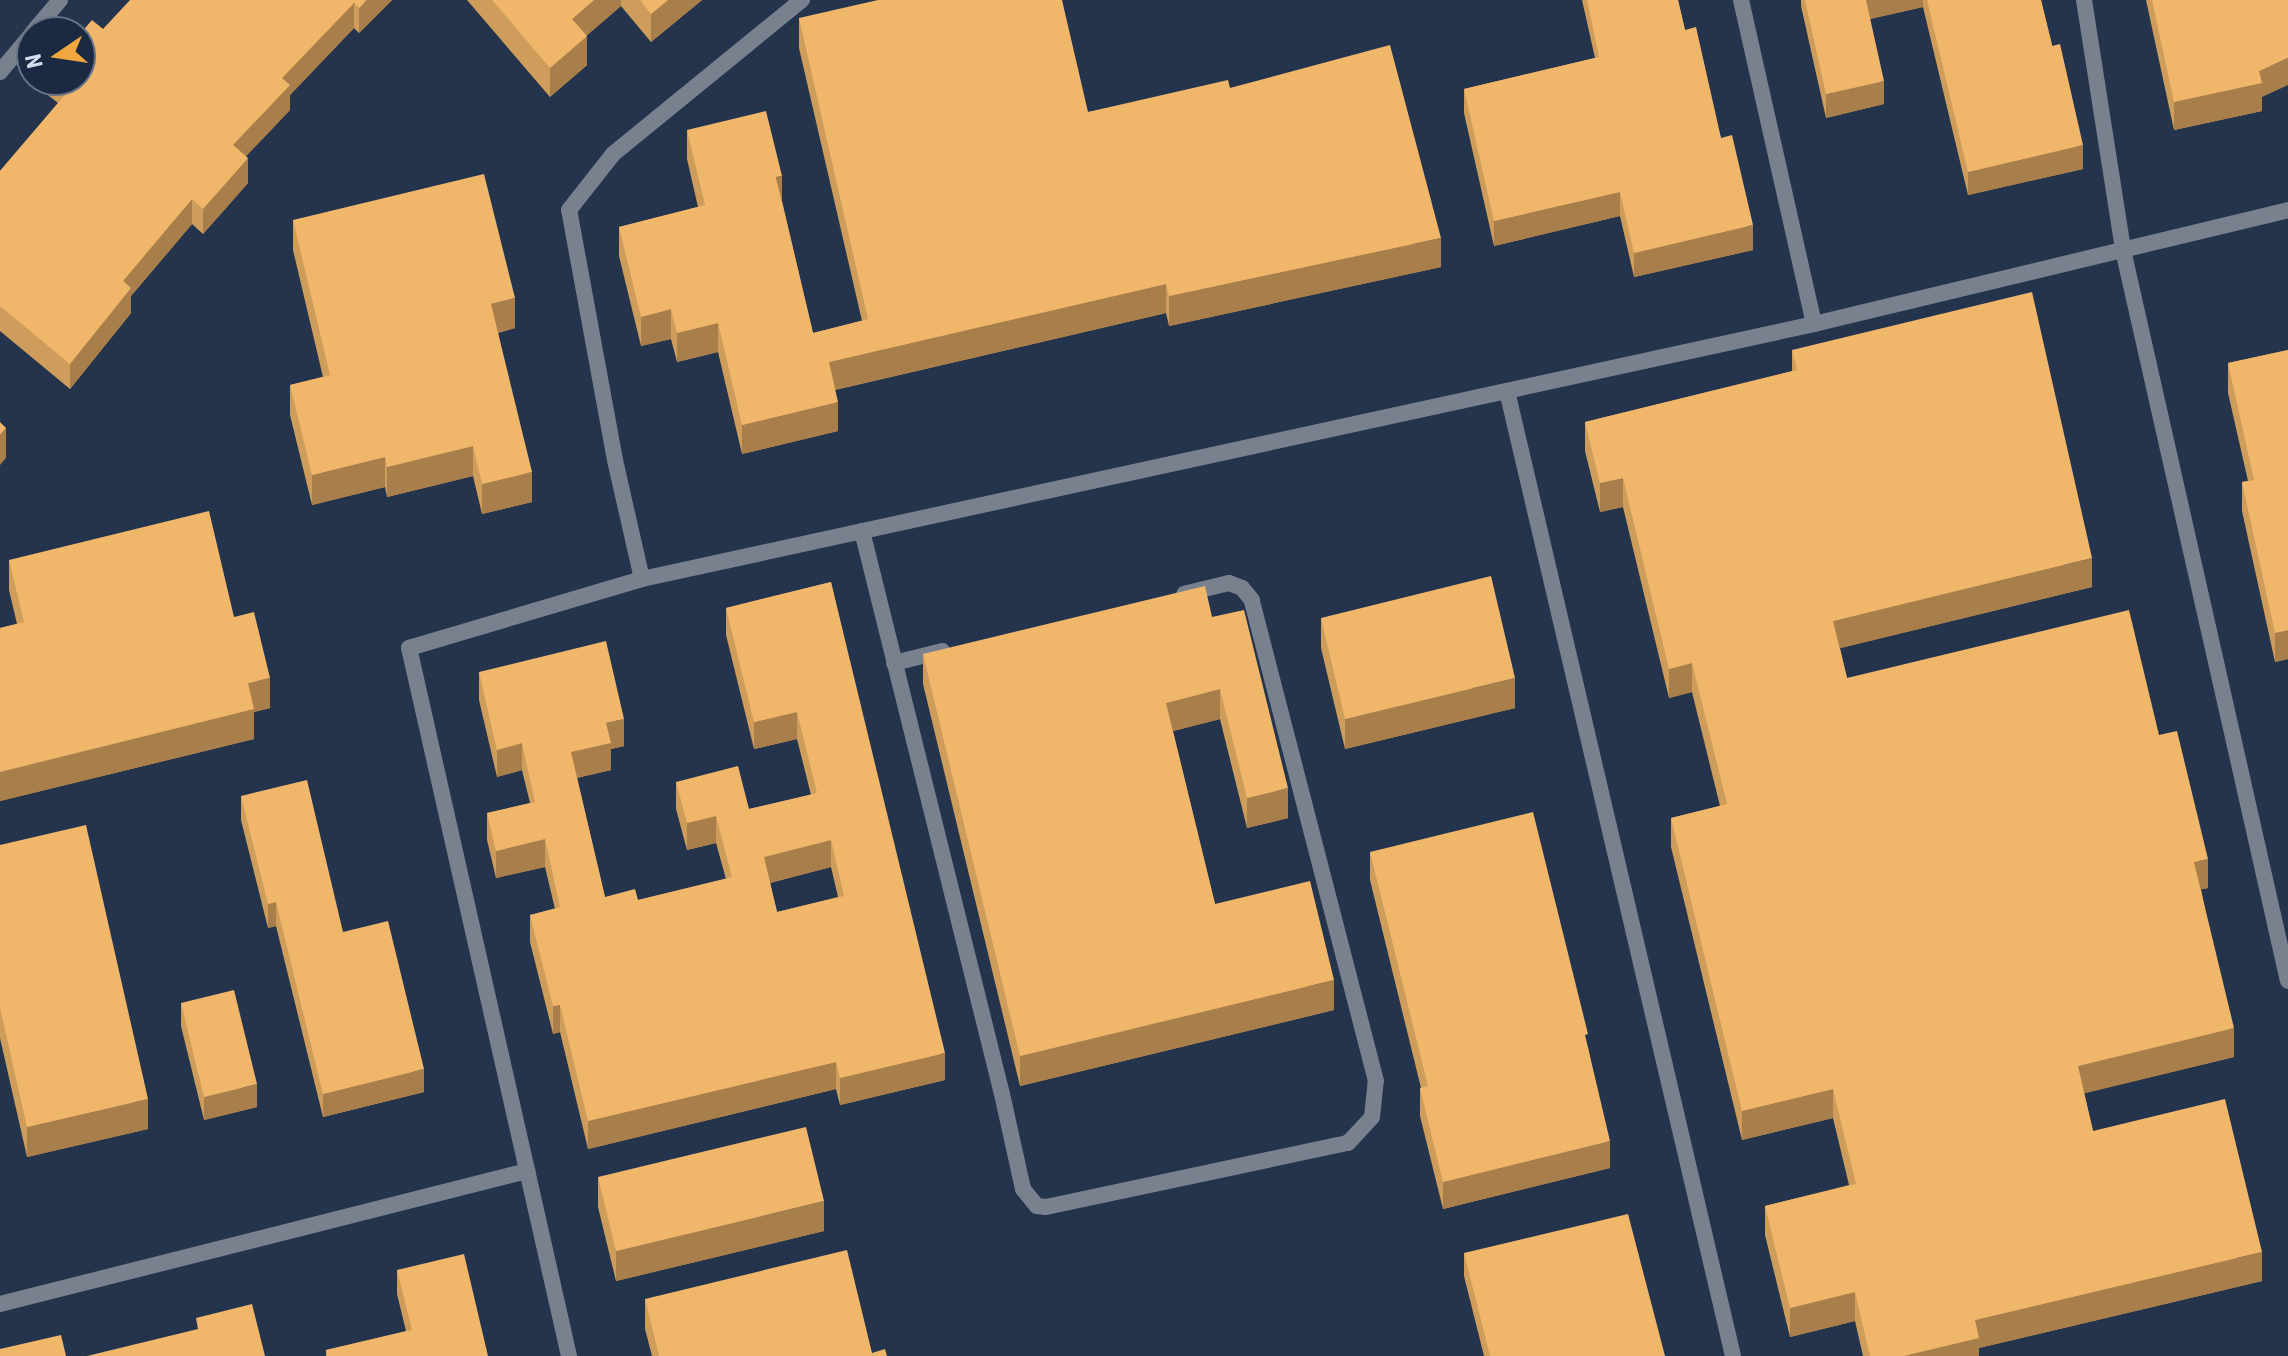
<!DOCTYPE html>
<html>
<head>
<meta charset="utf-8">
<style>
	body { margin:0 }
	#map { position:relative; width:2288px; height:1356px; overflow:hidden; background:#25344d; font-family:"Roboto Condensed",sans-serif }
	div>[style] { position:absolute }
	.lane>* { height:16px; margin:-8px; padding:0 8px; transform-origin:8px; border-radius:8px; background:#79818e }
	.street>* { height:16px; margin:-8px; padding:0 8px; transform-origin:8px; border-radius:8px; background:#79818e }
	.wall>* { inset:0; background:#ce9d5b }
	.shaded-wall>* { inset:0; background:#a87f4a }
	.building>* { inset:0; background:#f0b66a }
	span { translate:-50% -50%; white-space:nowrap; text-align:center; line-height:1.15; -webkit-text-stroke:8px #1b2a42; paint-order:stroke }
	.north { position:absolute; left:16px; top:16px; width:80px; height:80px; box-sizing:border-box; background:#1b2a42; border:2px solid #657286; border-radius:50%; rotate:257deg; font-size:22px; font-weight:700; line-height:32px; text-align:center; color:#d3dded }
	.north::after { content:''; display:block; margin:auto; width:28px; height:36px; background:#efa73e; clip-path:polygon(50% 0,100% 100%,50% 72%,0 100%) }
</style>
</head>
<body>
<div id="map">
	<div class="lane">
		<div style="left:894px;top:663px;width:50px;rotate:-13.8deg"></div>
		<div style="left:1002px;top:1094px;width:97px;rotate:77.5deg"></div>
		<div style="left:1023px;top:1189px;width:22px;rotate:51deg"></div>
		<div style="left:1037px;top:1206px;width:9px;rotate:6deg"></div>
		<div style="left:1046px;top:1207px;width:309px;rotate:-12deg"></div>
		<div style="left:1348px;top:1143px;width:35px;rotate:-47deg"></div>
		<div style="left:1372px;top:1117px;width:36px;rotate:-84deg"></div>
		<div style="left:1376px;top:1081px;width:497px;rotate:-104.5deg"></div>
		<div style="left:1252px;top:600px;width:16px;rotate:-130deg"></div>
		<div style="left:1242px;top:588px;width:14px;rotate:-159deg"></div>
		<div style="left:1229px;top:583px;width:46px;rotate:166.3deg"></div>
	</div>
	<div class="street">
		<div style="left:1741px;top:0;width:332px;rotate:77.3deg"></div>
		<div style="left:2084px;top:0;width:253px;rotate:81.1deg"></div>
		<div style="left:2123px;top:250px;width:749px;rotate:77.28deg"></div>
		<div style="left:33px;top:32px;width:42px;rotate:-49.8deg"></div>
		<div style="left:0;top:72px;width:50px;rotate:-49.9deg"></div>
		<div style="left:1507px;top:391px;width:991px;rotate:76.82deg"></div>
		<div style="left:862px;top:531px;width:580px;rotate:76.04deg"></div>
		<div style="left:642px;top:579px;width:1199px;rotate:-12.27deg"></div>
		<div style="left:1814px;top:324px;width:488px;rotate:-13.5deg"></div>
		<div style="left:0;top:1304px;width:544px;rotate:-14.16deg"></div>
		<div style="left:569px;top:1356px;width:726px;rotate:-102.73deg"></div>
		<div style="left:409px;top:648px;width:243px;rotate:-16.5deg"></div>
		<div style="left:642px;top:579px;width:122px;rotate:-102.8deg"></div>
		<div style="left:615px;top:460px;width:254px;rotate:-100.4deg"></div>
		<div style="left:569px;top:210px;width:71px;rotate:-51.8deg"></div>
		<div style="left:613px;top:154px;width:244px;rotate:-39.2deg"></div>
	</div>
	<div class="wall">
		<div style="clip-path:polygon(392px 0,359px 33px,354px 28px,290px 95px,290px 110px,246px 156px,248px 183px,203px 234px,192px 224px,131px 296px,131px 313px,70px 389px,0 331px,0 171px,58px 103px,48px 95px,48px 80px,80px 80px,103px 29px)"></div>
		<div style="clip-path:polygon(467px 0,702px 0,651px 42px,621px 6px,586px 36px,587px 65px,550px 97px)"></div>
		<div style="clip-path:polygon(1582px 0,1678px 0,1685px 30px,1721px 138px,1753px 250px,1634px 277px,1620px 216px,1494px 246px,1464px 113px,1464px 89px,1595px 58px)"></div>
		<div style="clip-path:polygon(1801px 0,2041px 0,2083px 169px,1968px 195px,1923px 7px,1870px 19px,1884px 104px,1826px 118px,1801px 6px)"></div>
		<div style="clip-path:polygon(2146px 0,2288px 0,2262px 97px,2262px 111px,2174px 130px)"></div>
		<div style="clip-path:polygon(799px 18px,1088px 112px,1230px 88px,1441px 267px,1169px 326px,1166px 313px,835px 390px,838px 431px,742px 454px,718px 352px,677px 362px,671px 339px,641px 346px,619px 256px,619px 227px,698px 207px,687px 159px,687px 130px,782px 201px,813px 333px,862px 321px,799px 48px)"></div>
		<div style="clip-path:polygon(293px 220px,515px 328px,498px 333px,532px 502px,482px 514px,473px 476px,387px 497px,385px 487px,312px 505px,290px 415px,290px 385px,323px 377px,293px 250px)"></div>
		<div style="clip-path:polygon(1792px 350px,2092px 587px,1840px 648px,1847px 678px,2159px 735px,2208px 888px,2201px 889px,2234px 1057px,2084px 1093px,2093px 1131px,2262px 1281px,1979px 1348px,1979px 1356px,1863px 1356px,1855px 1321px,1790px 1337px,1765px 1235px,1765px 1206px,1849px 1185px,1833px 1118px,1742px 1140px,1671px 847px,1671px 818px,1720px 806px,1692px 692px,1669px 698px,1623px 507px,1600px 512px,1585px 451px,1585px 422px,1792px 371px)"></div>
		<div style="clip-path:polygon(2288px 350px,2288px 659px,2275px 662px,2242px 511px,2242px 482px,2248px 481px,2228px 393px,2228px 363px)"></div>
		<div style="clip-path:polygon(9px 560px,234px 617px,270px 708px,254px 712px,254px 739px,0 801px,0 628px,17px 624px,9px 590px)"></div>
		<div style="clip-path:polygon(evenodd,831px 582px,945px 1080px,840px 1105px,836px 1089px,588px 1149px,560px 1032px,553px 1034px,530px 942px,530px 915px,555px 909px,545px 867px,496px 878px,487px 840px,487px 813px,530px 803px,522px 770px,497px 777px,479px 700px,479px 672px,624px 746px,611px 749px,611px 770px,577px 778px,605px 897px,638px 900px,726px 879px,716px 843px,687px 850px,676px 809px,676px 782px,749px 809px,811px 795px,797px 739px,754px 749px,726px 635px,726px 608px,831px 582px,831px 867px,838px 897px,777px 912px,770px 883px,831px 867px)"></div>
		<div style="clip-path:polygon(1212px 617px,1288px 818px,1247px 828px,1220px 719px,1173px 731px,1215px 904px,1334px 1010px,1020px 1086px,923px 684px,923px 654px)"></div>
		<div style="clip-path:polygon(1321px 618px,1515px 708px,1345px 749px,1321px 648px)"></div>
		<div style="clip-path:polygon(241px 796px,343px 932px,424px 1092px,323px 1117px,276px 926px,268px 928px,241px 820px)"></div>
		<div style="clip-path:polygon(0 845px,148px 1129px,27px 1157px,0 1038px)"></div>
		<div style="clip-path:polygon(1370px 852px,1588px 1047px,1610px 1168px,1443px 1209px,1420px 1116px,1420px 1088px,1421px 1088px,1370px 880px)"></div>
		<div style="clip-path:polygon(181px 1003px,257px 1107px,204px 1120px,181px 1026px)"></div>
		<div style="clip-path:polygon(598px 1177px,824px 1231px,616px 1281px,598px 1207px)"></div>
		<div style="clip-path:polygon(1464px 1253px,1665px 1356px,1484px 1356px,1464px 1276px)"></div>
		<div style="clip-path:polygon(397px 1270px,488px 1356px,326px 1356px,326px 1350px,406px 1331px,397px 1294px)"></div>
		<div style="clip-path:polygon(645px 1299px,872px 1353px,887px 1356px,652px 1356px,645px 1329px)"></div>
	</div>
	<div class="shaded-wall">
		<div style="clip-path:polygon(367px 0,392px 0,359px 33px,359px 8px)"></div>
		<div style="clip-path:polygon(594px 0,621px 0,621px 6px,572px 48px,572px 19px)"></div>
		<div style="clip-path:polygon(668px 0,702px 0,651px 42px,651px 14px)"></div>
		<div style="clip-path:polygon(1865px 0,1923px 0,1923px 7px,1865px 20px)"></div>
		<div style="clip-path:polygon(354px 3px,354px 28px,290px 95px,290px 110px,233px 170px,233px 145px,282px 78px)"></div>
		<div style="clip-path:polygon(587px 36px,587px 65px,550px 97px,550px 68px)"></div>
		<div style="clip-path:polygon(2288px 58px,2288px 85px,2262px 97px,2262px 111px,2174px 130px,2174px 102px,2259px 71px)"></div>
		<div style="clip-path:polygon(1884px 81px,1884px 104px,1826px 118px,1826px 94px)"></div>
		<div style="clip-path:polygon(2083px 145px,2083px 169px,1968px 195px,1968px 172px)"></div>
		<div style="clip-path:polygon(248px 158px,248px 183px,203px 234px,203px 209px)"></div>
		<div style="clip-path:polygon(782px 176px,782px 206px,776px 177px)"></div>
		<div style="clip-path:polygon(1620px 192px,1620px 216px,1494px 246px,1494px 221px)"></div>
		<div style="clip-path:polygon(192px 199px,192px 224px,131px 296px,131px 313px,70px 389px,70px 364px,123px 281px)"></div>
		<div style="clip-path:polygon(1753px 225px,1753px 250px,1634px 277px,1634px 253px)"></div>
		<div style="clip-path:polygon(1441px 238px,1441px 267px,1169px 326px,1169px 296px)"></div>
		<div style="clip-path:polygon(1166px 284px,1166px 313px,829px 391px,829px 362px)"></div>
		<div style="clip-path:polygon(515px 298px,515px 328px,491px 334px,491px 304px)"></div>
		<div style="clip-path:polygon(671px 309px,671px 339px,641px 346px,641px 317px)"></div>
		<div style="clip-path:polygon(718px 323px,718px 352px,677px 362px,677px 333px)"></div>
		<div style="clip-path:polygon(838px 402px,838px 431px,742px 454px,742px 425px)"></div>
		<div style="clip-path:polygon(6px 428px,6px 458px,0 465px,0 435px)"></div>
		<div style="clip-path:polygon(473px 446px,473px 476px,387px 497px,387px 467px)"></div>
		<div style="clip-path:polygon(385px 457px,385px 487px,312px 505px,312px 475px)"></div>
		<div style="clip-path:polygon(532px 472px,532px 502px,482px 514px,482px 484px)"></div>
		<div style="clip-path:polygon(1623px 478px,1623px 507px,1600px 512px,1600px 483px)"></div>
		<div style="clip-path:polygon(2092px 558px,2092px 587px,1833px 650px,1833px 621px)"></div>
		<div style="clip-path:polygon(2288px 630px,2288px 659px,2275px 662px,2275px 633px)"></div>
		<div style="clip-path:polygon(1692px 663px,1692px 692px,1669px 698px,1669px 669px)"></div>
		<div style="clip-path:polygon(270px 678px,270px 708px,254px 712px,254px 739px,0 801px,0 772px,248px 683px)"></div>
		<div style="clip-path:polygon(1515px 678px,1515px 708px,1345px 749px,1345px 719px)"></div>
		<div style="clip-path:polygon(1220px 689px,1220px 719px,1166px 733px,1166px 703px)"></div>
		<div style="clip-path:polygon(797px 712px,797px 739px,754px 749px,754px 722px)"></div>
		<div style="clip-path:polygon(624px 719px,624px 746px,611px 749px,611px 770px,571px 779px,571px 752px,606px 723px)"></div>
		<div style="clip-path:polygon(522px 743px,522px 770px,497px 777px,497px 750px)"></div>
		<div style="clip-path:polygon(1288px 788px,1288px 818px,1247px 828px,1247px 798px)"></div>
		<div style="clip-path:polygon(716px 816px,716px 843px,687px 850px,687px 823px)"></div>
		<div style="clip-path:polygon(545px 839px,545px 867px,496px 878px,496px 851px)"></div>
		<div style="clip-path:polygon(831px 840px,831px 867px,764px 884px,764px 857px)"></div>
		<div style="clip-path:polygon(2208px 859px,2208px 888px,2194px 891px,2194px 862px)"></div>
		<div style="clip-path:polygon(276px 902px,276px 926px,268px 928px,268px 904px)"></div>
		<div style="clip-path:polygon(1334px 980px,1334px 1010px,1020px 1086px,1020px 1056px)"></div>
		<div style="clip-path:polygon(560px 1005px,560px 1032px,553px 1034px,553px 1006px)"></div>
		<div style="clip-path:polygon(2234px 1028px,2234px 1057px,2078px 1095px,2078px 1066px)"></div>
		<div style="clip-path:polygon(945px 1053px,945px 1080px,840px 1105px,840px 1078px)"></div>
		<div style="clip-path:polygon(836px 1062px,836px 1089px,588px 1149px,588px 1121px)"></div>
		<div style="clip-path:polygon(424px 1069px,424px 1092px,323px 1117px,323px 1094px)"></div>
		<div style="clip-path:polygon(257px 1084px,257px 1107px,204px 1120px,204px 1097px)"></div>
		<div style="clip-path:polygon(1833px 1089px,1833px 1118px,1742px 1140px,1742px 1111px)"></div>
		<div style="clip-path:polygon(148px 1099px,148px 1129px,27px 1157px,27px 1127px)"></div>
		<div style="clip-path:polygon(1610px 1141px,1610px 1168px,1443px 1209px,1443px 1182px)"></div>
		<div style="clip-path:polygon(824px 1201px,824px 1231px,616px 1281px,616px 1251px)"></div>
		<div style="clip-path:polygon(2262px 1252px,2262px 1281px,1979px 1348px,1979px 1356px,1904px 1356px,1975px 1320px)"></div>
		<div style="clip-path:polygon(1855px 1292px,1855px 1321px,1790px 1337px,1790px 1308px)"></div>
	</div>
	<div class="building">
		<div style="clip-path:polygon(130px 0,367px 0,359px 8px,354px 3px,282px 78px,290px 85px,233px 145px,248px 158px,203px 209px,192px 199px,123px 281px,131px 288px,70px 364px,0 306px,0 171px,70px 89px,59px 80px,80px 80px,80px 34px,92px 20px,103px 29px)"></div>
		<div style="clip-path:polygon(492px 0,594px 0,572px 19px,587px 36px,550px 68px)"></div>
		<div style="clip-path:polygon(640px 0,668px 0,651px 14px)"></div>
		<div style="clip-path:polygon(878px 0,1062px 0,1088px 112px,1228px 80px,1230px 88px,1390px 45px,1441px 238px,1169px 296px,1166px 284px,829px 362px,838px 402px,742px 425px,718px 323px,677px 333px,671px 309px,641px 317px,619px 227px,705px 205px,687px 130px,766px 111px,782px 176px,776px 177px,813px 333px,868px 319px,799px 18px)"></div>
		<div style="clip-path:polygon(1587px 0,1678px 0,1685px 30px,1696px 27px,1721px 138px,1732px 135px,1753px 225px,1634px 253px,1620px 192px,1494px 221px,1464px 89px,1599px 57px)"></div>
		<div style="clip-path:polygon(1805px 0,1866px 0,1884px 81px,1826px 94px)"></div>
		<div style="clip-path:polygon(1927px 0,2041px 0,2052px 46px,2060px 44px,2083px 145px,1968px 172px)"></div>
		<div style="clip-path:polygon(2152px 0,2288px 0,2288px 58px,2259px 71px,2262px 83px,2174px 102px)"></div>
		<div style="clip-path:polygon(484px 174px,515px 298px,491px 304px,532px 472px,482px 484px,473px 446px,387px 467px,385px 457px,312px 475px,290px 385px,330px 375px,293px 220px)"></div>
		<div style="clip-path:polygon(2032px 292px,2092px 558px,1833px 621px,1847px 678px,2129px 610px,2159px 735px,2177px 731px,2208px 859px,2194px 862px,2234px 1028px,2078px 1066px,2093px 1131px,2225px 1099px,2262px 1252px,1975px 1320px,1979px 1338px,1904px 1356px,1870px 1356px,1855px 1292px,1790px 1308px,1765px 1206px,1856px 1184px,1833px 1089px,1742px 1111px,1671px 818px,1727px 804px,1692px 663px,1669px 669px,1623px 478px,1600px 483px,1585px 422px,1797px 370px,1792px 350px)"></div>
		<div style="clip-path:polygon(2288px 350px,2288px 630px,2275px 633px,2242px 482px,2254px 480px,2228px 363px)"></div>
		<div style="clip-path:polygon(0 422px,6px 428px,0 435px)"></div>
		<div style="clip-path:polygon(209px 511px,234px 617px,254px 612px,270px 678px,248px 683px,254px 709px,0 772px,0 628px,24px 622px,9px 560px)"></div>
		<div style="clip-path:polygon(1491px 576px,1515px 678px,1345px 719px,1321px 618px)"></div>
		<div style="clip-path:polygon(evenodd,831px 582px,945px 1053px,840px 1078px,836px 1062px,588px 1121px,560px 1005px,553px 1006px,530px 915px,560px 907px,545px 839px,496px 851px,487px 813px,535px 802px,522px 743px,497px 750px,479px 672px,606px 641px,624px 719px,606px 723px,611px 743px,571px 752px,605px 897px,635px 889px,638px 900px,732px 877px,716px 816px,687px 823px,676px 782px,738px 766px,749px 809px,817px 793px,797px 712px,754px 722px,726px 608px,831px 582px,831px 840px,844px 896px,777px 912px,764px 857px,831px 840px)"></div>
		<div style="clip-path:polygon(1205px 586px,1212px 617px,1244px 610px,1288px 788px,1247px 798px,1220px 689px,1166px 703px,1215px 904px,1310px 881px,1334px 980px,1020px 1056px,923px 654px)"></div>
		<div style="clip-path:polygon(307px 780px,343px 932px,388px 921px,424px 1069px,323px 1094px,276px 902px,268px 904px,241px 796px)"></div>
		<div style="clip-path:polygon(1533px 812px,1588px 1034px,1585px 1035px,1610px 1141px,1443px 1182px,1420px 1088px,1428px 1086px,1370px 852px)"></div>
		<div style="clip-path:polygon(86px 825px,148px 1099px,27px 1127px,0 1008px,0 845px)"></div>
		<div style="clip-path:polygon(234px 990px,257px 1084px,204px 1097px,181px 1003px)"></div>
		<div style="clip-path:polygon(806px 1127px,824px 1201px,616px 1251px,598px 1177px)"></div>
		<div style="clip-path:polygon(1628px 1214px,1665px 1356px,1490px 1356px,1464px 1253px)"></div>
		<div style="clip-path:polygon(847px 1250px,872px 1353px,885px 1349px,887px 1356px,659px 1356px,645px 1299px)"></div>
		<div style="clip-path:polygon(464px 1254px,488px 1356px,327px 1356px,326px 1350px,412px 1330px,397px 1270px)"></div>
		<div style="clip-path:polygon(252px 1304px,265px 1356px,87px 1356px,198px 1329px,196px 1318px)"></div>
		<div style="clip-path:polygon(61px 1335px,66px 1356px,0 1356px,0 1349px)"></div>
	</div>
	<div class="north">N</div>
</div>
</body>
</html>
